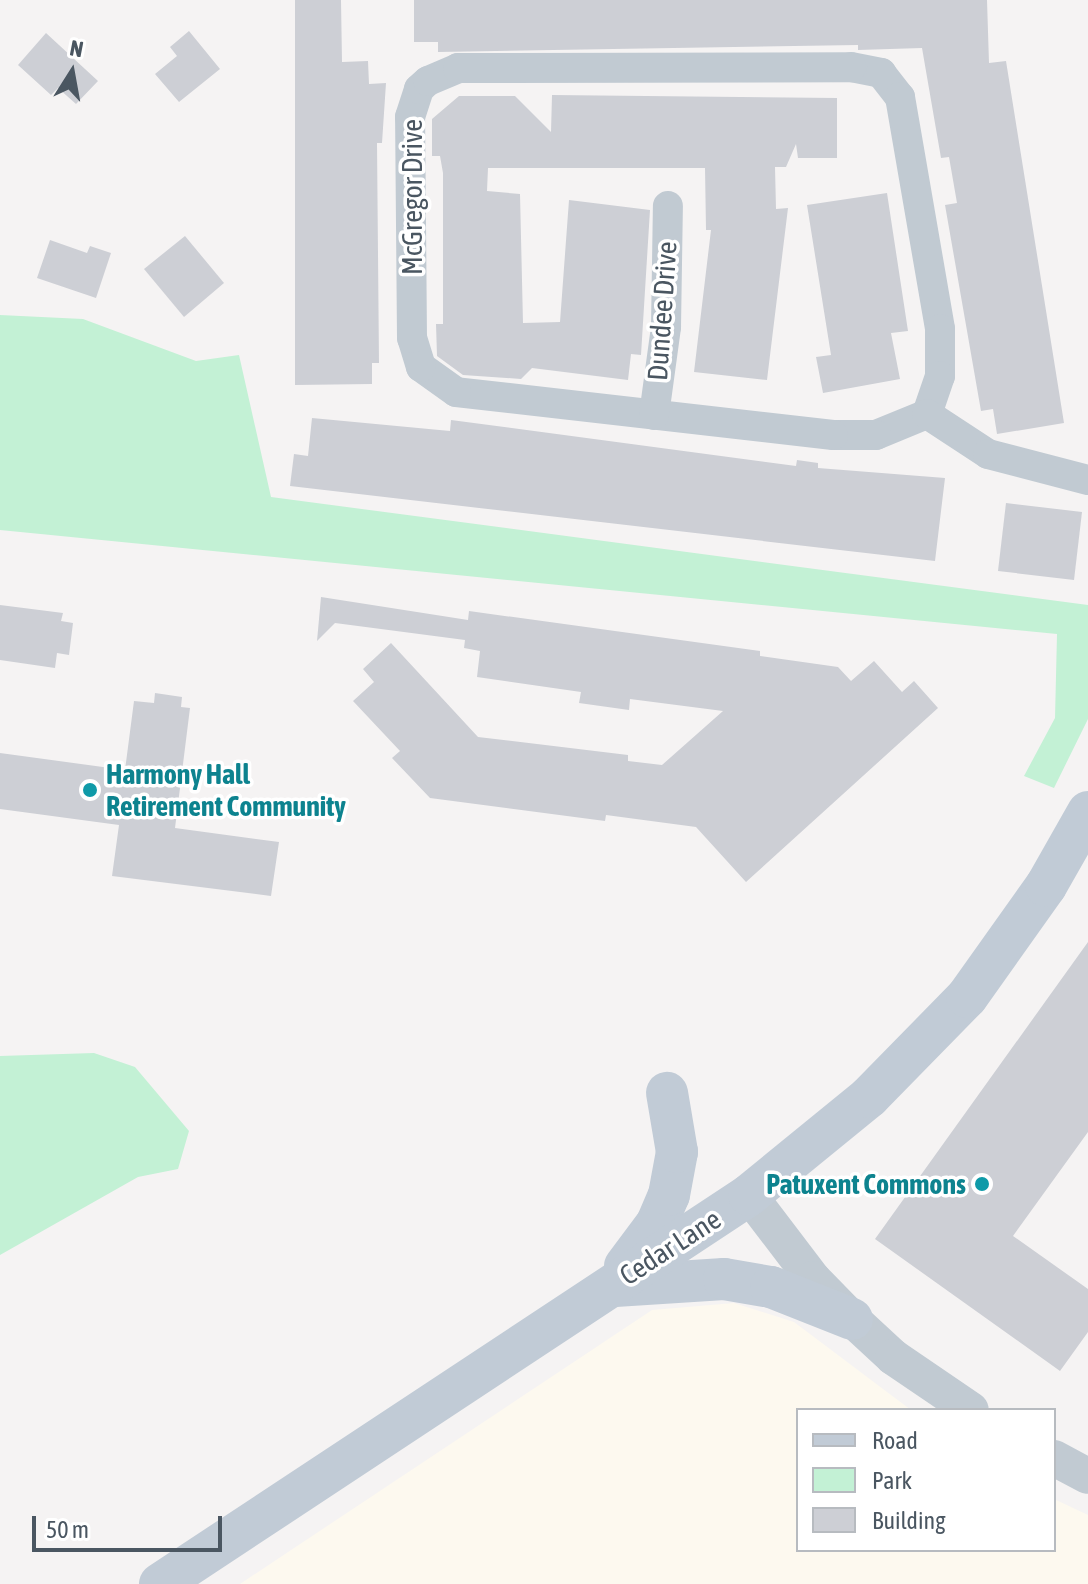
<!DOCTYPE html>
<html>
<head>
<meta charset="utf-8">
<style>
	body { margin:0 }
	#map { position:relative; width:1088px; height:1584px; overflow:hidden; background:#f5f3f3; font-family:"Asap Condensed",sans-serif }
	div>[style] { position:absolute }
	.commercial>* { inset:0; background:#fdf9ef }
	.green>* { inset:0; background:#c3f1d5 }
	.building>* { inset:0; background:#cdcfd5 }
	.minor>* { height:30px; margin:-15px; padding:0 15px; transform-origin:15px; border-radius:15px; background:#c1cad2 }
	.tertiary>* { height:36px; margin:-18px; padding:0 18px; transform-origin:18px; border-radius:18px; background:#c1cad2 }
	.secondary>* { height:42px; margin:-21px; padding:0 21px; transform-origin:21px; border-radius:21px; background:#c1cbd6 }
	.dots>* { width:22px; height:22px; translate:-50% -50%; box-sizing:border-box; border:4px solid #fff; border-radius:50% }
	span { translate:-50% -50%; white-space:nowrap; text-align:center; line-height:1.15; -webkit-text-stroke:7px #fff; paint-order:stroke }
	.street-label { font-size:28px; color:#4a5661 }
	.culture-label { font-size:28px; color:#0d838f; font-weight:700 }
	.left { translate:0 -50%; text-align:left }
	.right { translate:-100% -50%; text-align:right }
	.legend { position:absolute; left:796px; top:1408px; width:260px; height:144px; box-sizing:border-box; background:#fff; border:2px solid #b7bbc0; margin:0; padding:10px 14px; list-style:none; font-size:24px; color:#4a5661 }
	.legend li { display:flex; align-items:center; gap:16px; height:40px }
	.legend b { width:40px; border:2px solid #b7bbc0 }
	.north { position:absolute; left:32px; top:32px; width:80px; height:80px; -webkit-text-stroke:6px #fff; paint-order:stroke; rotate:11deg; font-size:22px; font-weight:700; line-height:32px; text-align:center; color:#4a5661 }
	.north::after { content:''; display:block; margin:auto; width:28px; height:36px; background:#4a5661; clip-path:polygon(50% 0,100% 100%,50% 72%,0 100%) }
	.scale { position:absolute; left:32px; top:1516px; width:190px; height:36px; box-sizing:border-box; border:4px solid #4a5661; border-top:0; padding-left:10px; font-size:24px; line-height:28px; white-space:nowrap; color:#4a5661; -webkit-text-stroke:6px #fff; paint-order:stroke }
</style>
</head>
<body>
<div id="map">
	<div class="commercial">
		<div style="clip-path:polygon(734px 1303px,794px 1322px,911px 1410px,798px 1410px,798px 1550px,1054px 1550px,1054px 1499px,1088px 1515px,1088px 1584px,240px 1584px,652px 1310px)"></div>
	</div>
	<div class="green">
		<div style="clip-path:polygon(0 315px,83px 319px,196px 361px,239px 355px,271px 497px,1088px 605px,1088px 719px,1054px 788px,1024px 776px,1055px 718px,1057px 634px,0 530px)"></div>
		<div style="clip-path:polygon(94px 1053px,135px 1067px,189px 1131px,178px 1169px,138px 1177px,0 1255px,0 1056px)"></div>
	</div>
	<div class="building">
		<div style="clip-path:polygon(295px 0,341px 0,342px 62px,368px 61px,369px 84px,386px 83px,382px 143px,377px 143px,379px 363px,372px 363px,372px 384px,295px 385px)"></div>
		<div style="clip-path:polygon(414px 0,987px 0,989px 63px,1006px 61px,1064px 423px,997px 434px,993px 409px,981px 411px,945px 205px,957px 203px,949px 157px,941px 158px,922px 48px,858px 50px,858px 45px,438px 52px,438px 42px,414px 42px)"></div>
		<div style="clip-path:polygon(189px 31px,220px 69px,179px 102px,155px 74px,177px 56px,170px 47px)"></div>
		<div style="clip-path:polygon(46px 33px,98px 81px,76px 104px,58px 88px,51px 95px,18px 65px)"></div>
		<div style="clip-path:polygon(552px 95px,837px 98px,837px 158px,798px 158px,796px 144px,786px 167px,775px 167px,776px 209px,788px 208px,767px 380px,694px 372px,711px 230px,706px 230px,705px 168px,488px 168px,487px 191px,520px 194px,523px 323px,560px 322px,569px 200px,650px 210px,641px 355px,631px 354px,628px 380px,532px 368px,521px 379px,463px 375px,437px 356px,436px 324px,443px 324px,443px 173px,440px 156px,432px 156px,432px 119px,459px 96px,515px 96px,551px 132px)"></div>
		<div style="clip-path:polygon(887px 193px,908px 331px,891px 333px,900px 379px,823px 393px,816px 357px,831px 355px,807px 205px)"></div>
		<div style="clip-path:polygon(185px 236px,224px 283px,184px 317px,144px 269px)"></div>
		<div style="clip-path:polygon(50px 240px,87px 253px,90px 246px,111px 253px,96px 298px,37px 278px)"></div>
		<div style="clip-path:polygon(312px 418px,450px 431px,451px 420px,796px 466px,797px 460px,818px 463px,818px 468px,945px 478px,935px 561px,290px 486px,294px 454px,308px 456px)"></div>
		<div style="clip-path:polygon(1006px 503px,1082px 512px,1074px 580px,998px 571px)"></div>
		<div style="clip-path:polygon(321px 597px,468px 620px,469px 611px,760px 651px,760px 656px,838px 667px,851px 681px,874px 661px,902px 692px,914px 681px,938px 708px,746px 882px,696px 827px,606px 815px,605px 821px,430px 798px,392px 758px,400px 751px,353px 701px,374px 682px,363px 669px,391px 643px,478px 737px,628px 755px,628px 761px,662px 765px,723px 711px,630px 699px,629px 710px,579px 703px,581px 692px,477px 677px,480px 651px,464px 648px,465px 640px,335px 623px,317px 641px)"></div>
		<div style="clip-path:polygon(0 605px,63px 613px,61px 621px,73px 623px,69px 655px,57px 653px,55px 668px,0 660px)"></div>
		<div style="clip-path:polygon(155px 693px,182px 697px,181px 707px,190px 708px,175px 828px,279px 842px,271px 896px,112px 876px,119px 825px,0 809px,0 753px,125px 770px,134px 701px,154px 703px)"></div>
		<div style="clip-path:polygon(1088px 942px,1088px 1132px,1013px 1236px,1088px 1289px,1088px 1332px,1060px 1371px,875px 1239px)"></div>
	</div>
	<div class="minor">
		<div style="left:851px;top:67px;width:31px;rotate:11deg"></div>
		<div style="left:881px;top:73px;width:31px;rotate:52deg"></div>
		<div style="left:900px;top:97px;width:235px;rotate:80.2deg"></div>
		<div style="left:940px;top:329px;width:47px;rotate:90deg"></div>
		<div style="left:940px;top:376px;width:40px;rotate:108.9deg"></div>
		<div style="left:927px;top:414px;width:55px;rotate:157.6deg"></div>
		<div style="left:876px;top:435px;width:43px;rotate:180deg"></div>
		<div style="left:833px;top:435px;width:379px;rotate:-173.5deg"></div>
		<div style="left:456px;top:392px;width:43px;rotate:-144.5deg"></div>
		<div style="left:421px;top:367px;width:30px;rotate:-107deg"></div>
		<div style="left:412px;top:338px;width:221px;rotate:-90.5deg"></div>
		<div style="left:410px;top:117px;width:29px;rotate:-72deg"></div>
		<div style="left:419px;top:89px;width:12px;rotate:-42deg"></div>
		<div style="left:428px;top:81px;width:33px;rotate:-23deg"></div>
		<div style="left:458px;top:68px;width:393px;rotate:-0.1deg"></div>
		<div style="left:927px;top:414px;width:73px;rotate:33.3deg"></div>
		<div style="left:988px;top:454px;width:103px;rotate:14.6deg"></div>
		<div style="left:654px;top:415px;width:89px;rotate:-82.2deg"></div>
		<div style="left:666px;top:327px;width:121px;rotate:-89.1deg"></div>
	</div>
	<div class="tertiary">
		<div style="left:749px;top:1195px;width:106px;rotate:52.7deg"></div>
		<div style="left:813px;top:1279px;width:56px;rotate:45.7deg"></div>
		<div style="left:852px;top:1319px;width:56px;rotate:42.8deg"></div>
		<div style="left:893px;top:1357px;width:94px;rotate:34.2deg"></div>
		<div style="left:1054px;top:1458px;width:38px;rotate:28deg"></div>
	</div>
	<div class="secondary">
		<div style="left:625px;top:1266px;width:54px;rotate:-53.3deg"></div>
		<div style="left:657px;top:1223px;width:30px;rotate:-67deg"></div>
		<div style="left:669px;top:1195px;width:44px;rotate:-79.5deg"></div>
		<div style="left:677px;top:1152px;width:60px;rotate:-99.6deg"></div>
		<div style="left:615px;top:1286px;width:109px;rotate:-3.7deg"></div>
		<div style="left:724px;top:1279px;width:48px;rotate:9.7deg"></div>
		<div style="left:771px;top:1287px;width:87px;rotate:21.6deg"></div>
		<div style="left:160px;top:1584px;width:706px;rotate:-33.44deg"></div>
		<div style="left:749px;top:1195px;width:155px;rotate:-39.2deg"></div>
		<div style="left:869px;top:1097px;width:140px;rotate:-45.6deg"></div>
		<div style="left:967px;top:997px;width:136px;rotate:-54.6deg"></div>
		<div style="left:1046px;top:886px;width:85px;rotate:-60.4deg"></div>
	</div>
	<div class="dots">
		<div style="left:90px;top:790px;background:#0f9aa8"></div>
		<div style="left:982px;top:1184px;background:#0f9aa8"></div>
	</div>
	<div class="street-label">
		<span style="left:412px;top:197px;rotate:-90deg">McGregor Drive</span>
		<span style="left:662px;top:311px;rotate:-86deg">Dundee Drive</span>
		<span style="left:670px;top:1247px;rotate:-33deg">Cedar Lane</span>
	</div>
	<div class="culture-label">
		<span class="left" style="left:106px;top:790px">Harmony Hall<br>Retirement Community</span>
		<span class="right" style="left:966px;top:1184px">Patuxent Commons</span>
	</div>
	<ul class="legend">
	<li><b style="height:10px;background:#c1cbd6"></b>Road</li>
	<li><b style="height:22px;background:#c3f1d5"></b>Park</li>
	<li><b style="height:22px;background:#cdcfd5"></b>Building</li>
	</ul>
	<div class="north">N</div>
	<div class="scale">50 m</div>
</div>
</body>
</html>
